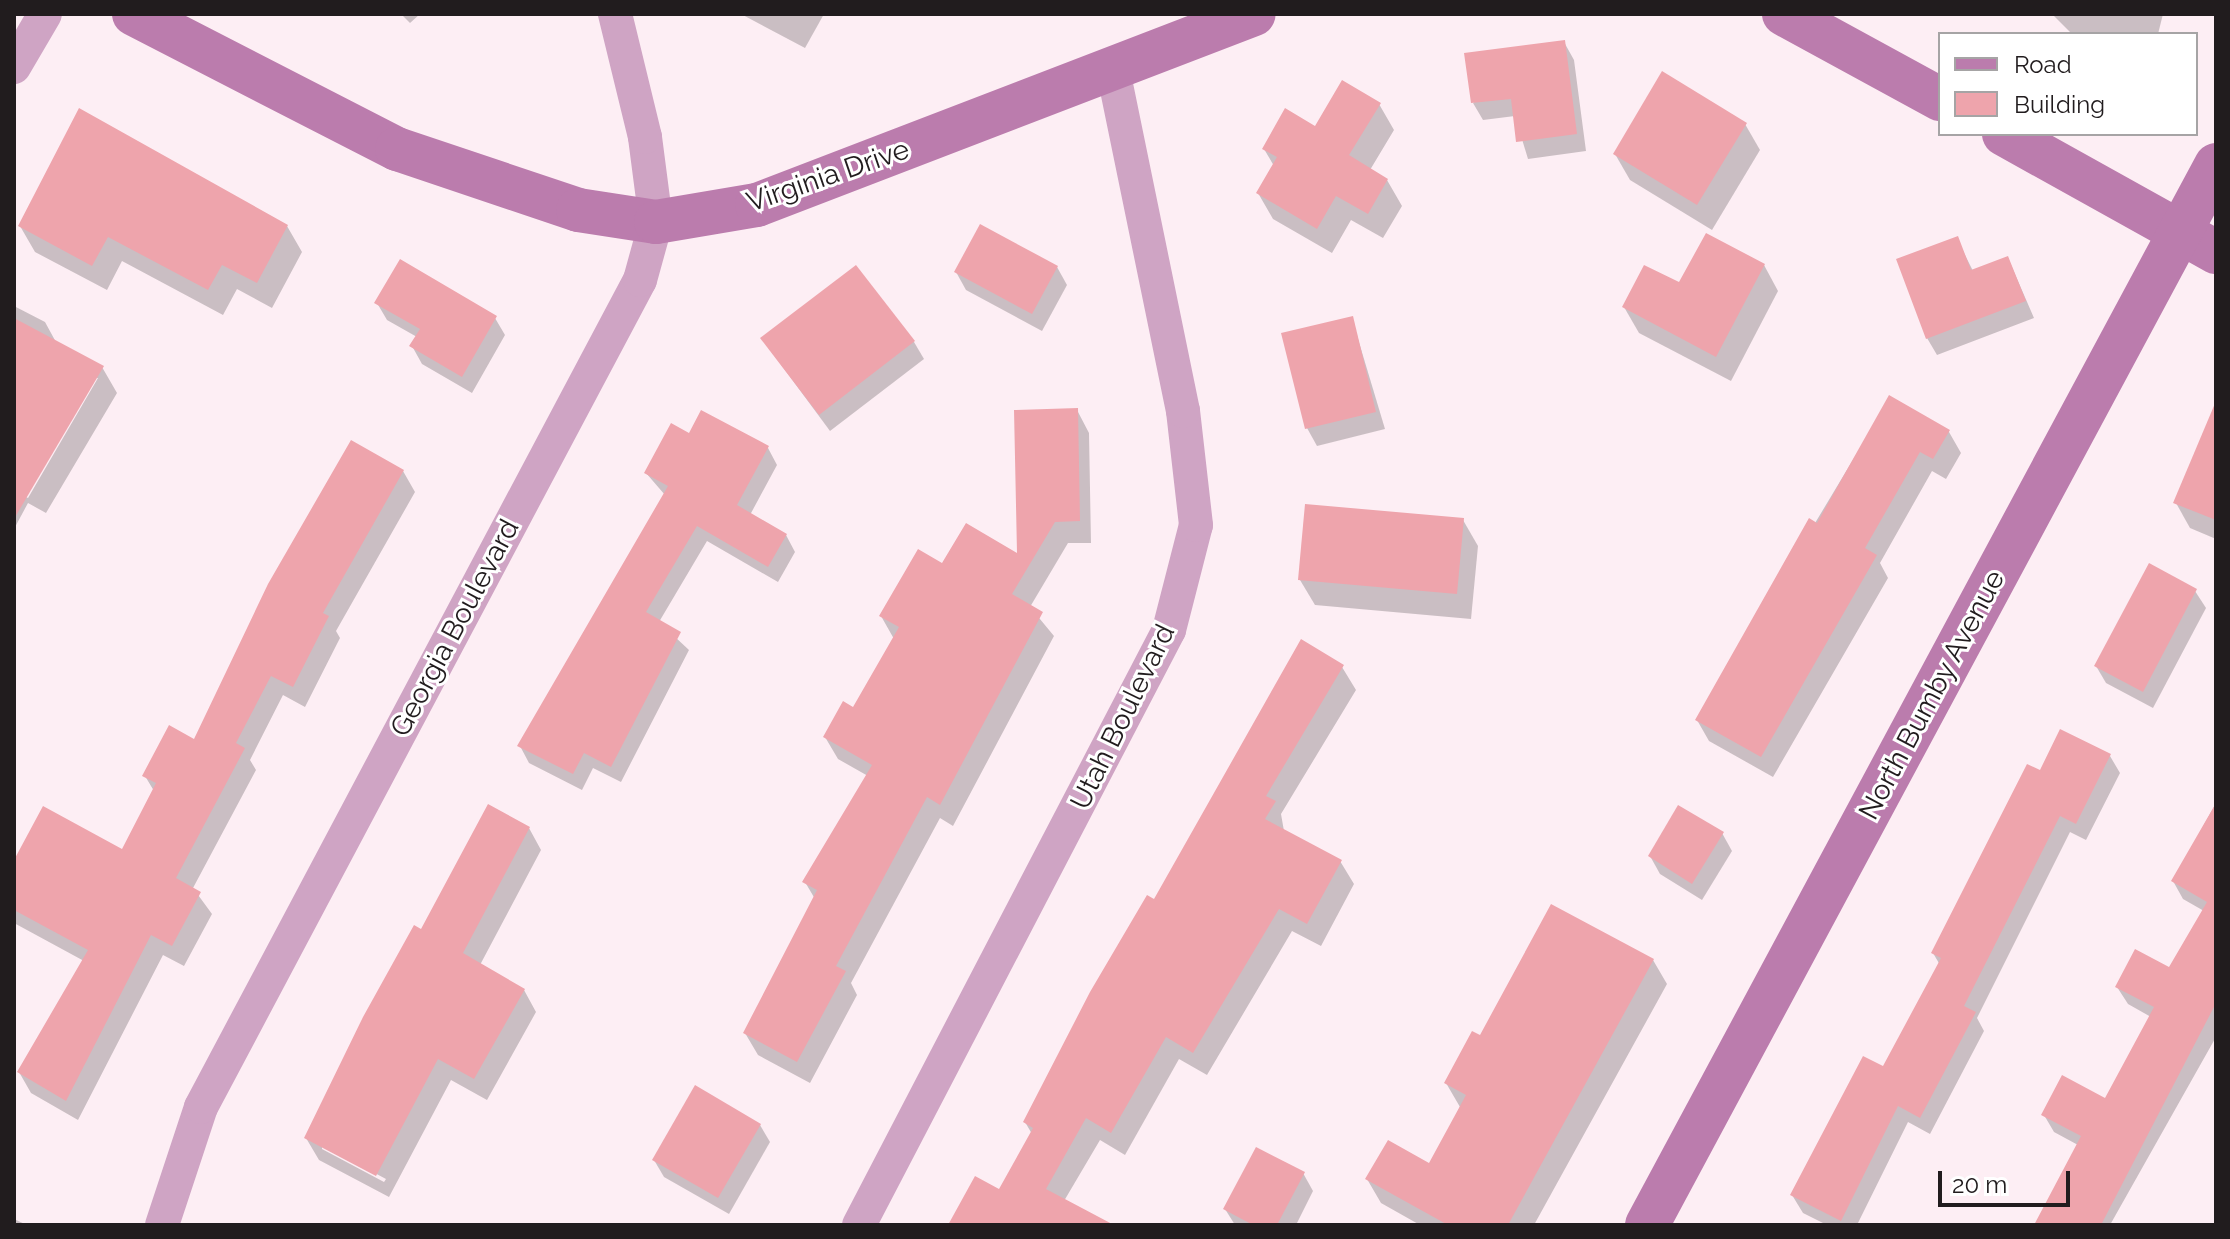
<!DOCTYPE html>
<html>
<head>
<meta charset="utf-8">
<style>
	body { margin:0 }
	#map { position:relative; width:2230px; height:1239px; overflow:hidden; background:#fdeef4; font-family:Raleway,sans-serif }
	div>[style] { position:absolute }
	.shadow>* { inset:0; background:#0003 }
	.building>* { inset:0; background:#eea4ac }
	.street>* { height:34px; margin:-17px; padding:0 17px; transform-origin:17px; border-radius:17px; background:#cfa4c4 }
	.secondary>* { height:44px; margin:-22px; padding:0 22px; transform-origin:22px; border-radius:22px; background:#bb7cad }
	span { translate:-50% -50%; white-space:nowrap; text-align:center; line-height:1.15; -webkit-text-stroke:6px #fff; paint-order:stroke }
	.street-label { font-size:28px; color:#211c1e }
	.frame { position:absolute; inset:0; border:16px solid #211c1e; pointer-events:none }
	.legend { position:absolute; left:1938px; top:32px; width:260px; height:104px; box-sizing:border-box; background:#fff; border:2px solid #a6a4a5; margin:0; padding:10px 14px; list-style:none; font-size:24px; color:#211c1e }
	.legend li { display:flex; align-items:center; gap:16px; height:40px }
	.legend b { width:40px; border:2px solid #a6a4a5 }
	.scale { position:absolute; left:1938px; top:1171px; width:132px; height:36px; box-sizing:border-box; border:4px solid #211c1e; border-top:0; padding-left:10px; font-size:24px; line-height:28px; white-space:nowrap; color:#211c1e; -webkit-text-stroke:6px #fff; paint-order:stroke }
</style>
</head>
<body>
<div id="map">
	<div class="shadow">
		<div style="clip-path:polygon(401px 14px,420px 14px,410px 23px)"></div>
		<div style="clip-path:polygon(741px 14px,824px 14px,805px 48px)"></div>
		<div style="clip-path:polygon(2052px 14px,2163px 14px,2158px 34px,2072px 34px)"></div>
		<div style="clip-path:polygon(1564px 42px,1574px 60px,1586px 151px,1528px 159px,1515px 116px,1483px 120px,1473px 103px)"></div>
		<div style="clip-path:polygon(1379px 104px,1394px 130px,1370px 170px,1387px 180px,1402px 206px,1383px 238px,1351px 220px,1332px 253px,1273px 219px,1258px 193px,1274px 166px,1264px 149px)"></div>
		<div style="clip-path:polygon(1745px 124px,1760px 150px,1712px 230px,1630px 180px,1615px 154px)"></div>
		<div style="clip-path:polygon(20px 226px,287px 226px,302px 252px,272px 308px,237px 289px,223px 315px,122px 261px,107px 290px,35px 252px)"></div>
		<div style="clip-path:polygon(1957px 239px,1973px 271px,2008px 258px,2034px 318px,1937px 355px,1927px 338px)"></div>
		<div style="clip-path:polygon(1764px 265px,1778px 291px,1731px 381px,1639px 333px,1624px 307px)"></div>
		<div style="clip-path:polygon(1057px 267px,1067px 285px,1042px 331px,966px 290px,956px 272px)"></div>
		<div style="clip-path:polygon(377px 303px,495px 318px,505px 335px,472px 393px,422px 364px,412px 346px,417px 337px,387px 320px)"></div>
		<div style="clip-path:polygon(evenodd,14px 306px,45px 322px,57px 344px,102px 367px,117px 393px,46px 513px,28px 503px,14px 529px,14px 306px,94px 378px,98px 378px,28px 498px,24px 496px,94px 378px)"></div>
		<div style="clip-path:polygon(1352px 319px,1385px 429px,1317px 446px,1307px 428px)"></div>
		<div style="clip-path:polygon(762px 339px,914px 342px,924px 359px,830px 431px)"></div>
		<div style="clip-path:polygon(1890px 398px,1949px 432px,1961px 453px,1946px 479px,1932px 471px,1880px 563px,1888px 578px,1773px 777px,1709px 741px,1697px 720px)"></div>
		<div style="clip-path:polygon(2216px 402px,2216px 539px,2190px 528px,2176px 503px)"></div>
		<div style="clip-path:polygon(1077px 410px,1089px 433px,1091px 543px,1068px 543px,1030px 607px,1054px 636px,953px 826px,940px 818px,851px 983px,857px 995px,810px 1083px,758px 1055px,745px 1033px,815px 899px,805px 882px,868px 776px,838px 759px,825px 737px,854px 709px,894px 639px,881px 616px,943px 566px,1019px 556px)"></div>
		<div style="clip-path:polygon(690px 435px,768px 448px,777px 465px,750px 515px,786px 535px,795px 552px,778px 582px,707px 541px,659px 622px,689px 650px,621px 782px,593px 768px,582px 790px,529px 763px,520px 746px,665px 495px,646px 473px)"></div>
		<div style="clip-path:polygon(403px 471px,415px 492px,336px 631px,340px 638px,305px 707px,283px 695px,250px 760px,256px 770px,193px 888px,212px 914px,184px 966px,163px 955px,78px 1120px,31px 1093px,19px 1072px,84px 961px,14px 923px,14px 864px,122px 851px,154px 791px,145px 776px,195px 742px)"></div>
		<div style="clip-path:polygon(1463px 520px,1478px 546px,1471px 619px,1315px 605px,1300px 580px)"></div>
		<div style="clip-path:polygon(2195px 591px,2206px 608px,2153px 708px,2106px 683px,2096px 666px)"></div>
		<div style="clip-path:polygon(1342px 667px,1356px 690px,1281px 814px,1284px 831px,1340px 861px,1354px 884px,1321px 946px,1292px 931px,1207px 1075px,1179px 1059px,1125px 1155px,1100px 1140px,1064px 1201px,1096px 1225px,1000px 1191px,1032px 1134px,1025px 1122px,1155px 902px)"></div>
		<div style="clip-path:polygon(2110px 756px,2120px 773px,2086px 840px,2070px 832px,1977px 1018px,1984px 1031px,1930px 1134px,1908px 1122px,1857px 1225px,1827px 1225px,1803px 1213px,1792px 1195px,1884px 1069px,1940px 965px,1933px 953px,2041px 773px)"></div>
		<div style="clip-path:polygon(2216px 803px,2216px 1037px,2110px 1225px,2036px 1225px,2078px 1145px,2054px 1132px,2044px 1115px,2106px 1101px,2151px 1017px,2128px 1004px,2117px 987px,2169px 970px,2204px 911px,2183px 899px,2173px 881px)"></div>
		<div style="clip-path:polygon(evenodd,529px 828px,541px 850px,480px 965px,524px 990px,536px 1012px,487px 1100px,451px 1080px,389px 1197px,319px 1160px,306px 1138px,422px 932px,529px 828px,322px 1145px,386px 1179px,384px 1182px,322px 1149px,322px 1145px)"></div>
		<div style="clip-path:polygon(1722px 833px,1732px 851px,1702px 900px,1660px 874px,1650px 856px)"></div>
		<div style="clip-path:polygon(1653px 960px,1667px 984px,1534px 1225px,1420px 1225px,1381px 1203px,1367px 1179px,1430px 1166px,1460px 1107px,1446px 1083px,1481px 1038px)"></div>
		<div style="clip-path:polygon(760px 1125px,770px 1142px,729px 1214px,664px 1177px,654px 1160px)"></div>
		<div style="clip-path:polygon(1303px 1173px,1313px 1191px,1296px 1225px,1235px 1225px,1225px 1209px)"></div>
		<div style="clip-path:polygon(14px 1219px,27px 1225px,14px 1225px)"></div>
	</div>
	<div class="building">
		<div style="clip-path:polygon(1565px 40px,1577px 134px,1516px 142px,1511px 99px,1471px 103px,1464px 53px)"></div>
		<div style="clip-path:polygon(1662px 71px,1747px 123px,1697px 205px,1613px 154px)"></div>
		<div style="clip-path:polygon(1342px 80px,1381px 103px,1349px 155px,1388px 179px,1368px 214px,1336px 196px,1317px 229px,1256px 193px,1277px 157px,1262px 149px,1285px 108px,1315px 126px)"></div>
		<div style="clip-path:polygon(79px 108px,288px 225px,257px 283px,222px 265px,208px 290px,108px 237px,92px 266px,18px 226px)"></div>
		<div style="clip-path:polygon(980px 224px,1058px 266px,1032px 314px,954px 272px)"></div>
		<div style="clip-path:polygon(1706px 233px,1765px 264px,1716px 357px,1622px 307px,1644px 265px,1679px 282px)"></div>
		<div style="clip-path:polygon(1958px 236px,1971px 270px,2008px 256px,2026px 301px,1926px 339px,1896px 259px)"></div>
		<div style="clip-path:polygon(400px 259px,497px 316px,462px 377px,409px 346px,420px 329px,374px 303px)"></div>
		<div style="clip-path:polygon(856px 265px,915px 341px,819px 415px,760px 338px)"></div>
		<div style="clip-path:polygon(1353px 316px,1376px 412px,1305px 429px,1281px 333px)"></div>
		<div style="clip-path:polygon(14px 318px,104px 366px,14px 519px)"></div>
		<div style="clip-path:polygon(1889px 395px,1950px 430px,1933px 459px,1920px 452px,1865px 548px,1877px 555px,1761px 757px,1695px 720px,1809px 518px,1817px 523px)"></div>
		<div style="clip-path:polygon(2216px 401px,2216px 520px,2173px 503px)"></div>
		<div style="clip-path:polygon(1078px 408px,1080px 521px,1055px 522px,1012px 594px,1043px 612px,940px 805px,927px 797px,836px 966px,846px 971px,797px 1062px,743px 1033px,817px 890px,802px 882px,872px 765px,823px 737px,843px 701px,853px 707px,899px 627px,879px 616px,918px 549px,942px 563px,966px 523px,1017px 553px,1014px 410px)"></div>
		<div style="clip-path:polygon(701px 410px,769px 446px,737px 505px,787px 534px,768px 567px,697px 526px,646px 612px,681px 632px,611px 767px,584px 753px,573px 774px,517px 746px,668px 486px,644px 473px,671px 423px,689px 433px)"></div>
		<div style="clip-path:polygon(351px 440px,404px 470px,323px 613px,329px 616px,293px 687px,271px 676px,236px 743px,245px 748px,176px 878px,201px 892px,172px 946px,151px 935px,66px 1101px,17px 1072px,88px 950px,14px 910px,14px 860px,43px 806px,122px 849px,156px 783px,142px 776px,169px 725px,194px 739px,268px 584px)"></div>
		<div style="clip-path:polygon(1305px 504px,1464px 518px,1457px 594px,1298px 580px)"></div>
		<div style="clip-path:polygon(2149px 563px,2197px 589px,2143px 692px,2094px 666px)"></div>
		<div style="clip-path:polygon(1301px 639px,1344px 665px,1266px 796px,1276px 801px,1265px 819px,1342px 860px,1307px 924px,1279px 909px,1193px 1053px,1166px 1037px,1111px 1133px,1086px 1118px,1046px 1189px,1114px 1225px,948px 1225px,975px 1176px,999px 1189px,1033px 1128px,1023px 1122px,1090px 992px,1147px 895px,1154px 899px)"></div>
		<div style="clip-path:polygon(2060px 729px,2111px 754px,2076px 824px,2060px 816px,1964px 1006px,1976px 1012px,1920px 1118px,1898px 1106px,1841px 1221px,1790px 1195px,1863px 1056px,1883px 1066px,1941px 958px,1931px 953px,2027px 764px,2040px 770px)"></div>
		<div style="clip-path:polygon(2216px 803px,2216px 1003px,2101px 1225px,2034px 1225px,2081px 1136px,2041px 1115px,2062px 1075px,2105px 1098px,2154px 1007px,2115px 987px,2135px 949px,2169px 967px,2207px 902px,2171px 881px)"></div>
		<div style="clip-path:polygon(488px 804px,530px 827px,463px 953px,525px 989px,474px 1079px,438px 1059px,376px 1176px,304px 1138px,363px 1017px,414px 925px,421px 929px)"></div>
		<div style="clip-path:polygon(1678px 805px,1724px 832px,1692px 884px,1648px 856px)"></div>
		<div style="clip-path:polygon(1551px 904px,1654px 959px,1508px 1225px,1448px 1225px,1365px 1179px,1388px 1140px,1429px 1163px,1466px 1095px,1444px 1083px,1472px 1031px,1480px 1035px)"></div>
		<div style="clip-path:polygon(695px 1085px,761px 1124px,718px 1198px,652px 1160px)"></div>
		<div style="clip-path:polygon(1256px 1147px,1305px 1172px,1277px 1225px,1253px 1225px,1223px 1209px)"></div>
	</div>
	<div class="street">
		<div style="left:14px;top:67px;width:61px;rotate:-59.7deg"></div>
		<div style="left:162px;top:1225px;width:124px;rotate:-71.7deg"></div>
		<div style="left:201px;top:1107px;width:936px;rotate:-62.04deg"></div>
		<div style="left:640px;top:280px;width:60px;rotate:-74.6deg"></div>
		<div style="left:656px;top:222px;width:86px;rotate:-97.4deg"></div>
		<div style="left:645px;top:137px;width:127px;rotate:-103.7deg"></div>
		<div style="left:859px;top:1225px;width:671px;rotate:-62.48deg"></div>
		<div style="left:1169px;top:630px;width:108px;rotate:-75.6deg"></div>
		<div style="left:1196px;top:525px;width:115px;rotate:-96.5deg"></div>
		<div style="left:1183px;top:411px;width:348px;rotate:-101.6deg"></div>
	</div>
	<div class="secondary">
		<div style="left:134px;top:14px;width:296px;rotate:27.2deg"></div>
		<div style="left:397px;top:149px;width:191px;rotate:18.6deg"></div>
		<div style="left:578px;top:210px;width:79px;rotate:8.7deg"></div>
		<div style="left:656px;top:222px;width:102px;rotate:-9.6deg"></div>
		<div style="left:757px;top:205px;width:532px;rotate:-21.02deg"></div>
		<div style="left:1784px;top:14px;width:178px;rotate:28.6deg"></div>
		<div style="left:2004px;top:134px;width:243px;rotate:29.1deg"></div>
		<div style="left:1647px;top:1225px;width:1203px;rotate:-61.77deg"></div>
	</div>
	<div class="street-label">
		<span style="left:828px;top:176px;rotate:-19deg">Virginia Drive</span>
		<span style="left:455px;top:628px;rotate:-62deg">Georgia Boulevard</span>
		<span style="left:1932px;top:695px;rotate:-62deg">North Bumby Avenue</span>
		<span style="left:1123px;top:717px;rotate:-64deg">Utah Boulevard</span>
	</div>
	<div class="frame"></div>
	<ul class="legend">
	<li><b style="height:10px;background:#bb7cad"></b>Road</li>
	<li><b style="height:22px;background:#eea4ac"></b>Building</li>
	</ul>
	<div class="scale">20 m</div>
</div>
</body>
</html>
